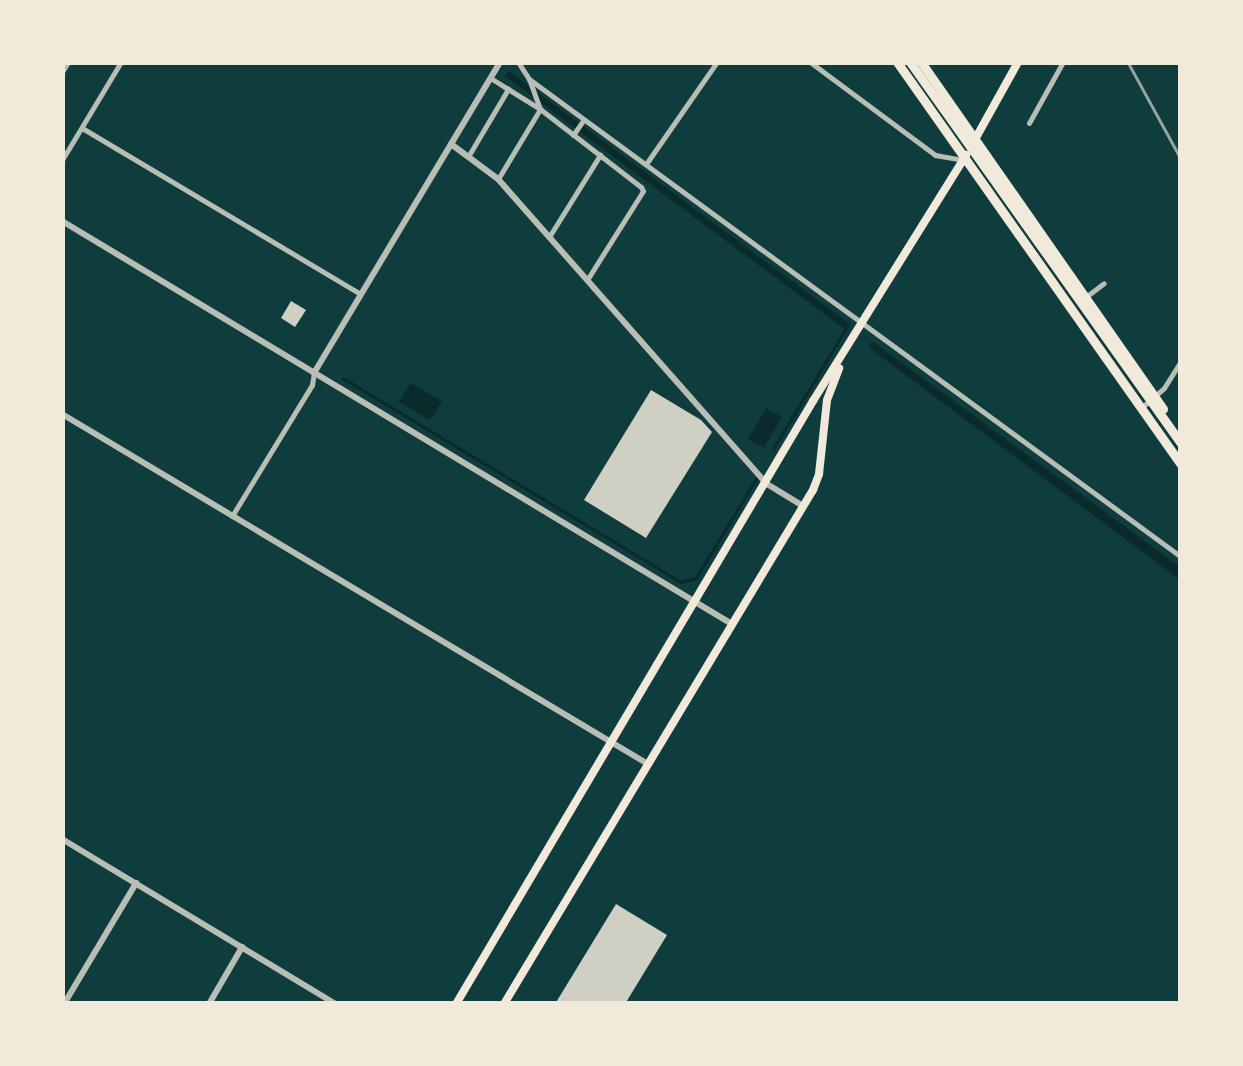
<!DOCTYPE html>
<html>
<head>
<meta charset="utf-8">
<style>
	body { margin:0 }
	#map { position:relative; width:1243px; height:1066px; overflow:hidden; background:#0f3d3e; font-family:"Source Sans 3",sans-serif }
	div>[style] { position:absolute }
	.water>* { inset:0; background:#0a2a2b }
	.stream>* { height:2.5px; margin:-1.25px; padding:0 1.25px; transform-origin:1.25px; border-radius:1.25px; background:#0a2a2b }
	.building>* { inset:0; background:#cfcfc3 }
	.minor>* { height:5px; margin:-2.5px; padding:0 2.5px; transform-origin:2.5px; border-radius:2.5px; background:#b8beb3 }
	.tertiary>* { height:6px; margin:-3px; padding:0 3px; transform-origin:3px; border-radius:3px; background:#b8beb3 }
	.secondary>* { height:8px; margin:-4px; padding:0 4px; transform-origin:4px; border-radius:4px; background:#f1e9da }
	.trunk>* { height:9px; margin:-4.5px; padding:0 4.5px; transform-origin:4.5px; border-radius:4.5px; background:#f1e9da }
	.rail>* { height:2.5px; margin:-1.25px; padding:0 1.25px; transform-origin:1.25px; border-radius:1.25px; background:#97a49c }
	span { translate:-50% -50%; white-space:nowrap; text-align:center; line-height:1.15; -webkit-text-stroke:8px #f1e9da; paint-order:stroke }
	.frame { position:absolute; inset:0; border:65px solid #f1e9da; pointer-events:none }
</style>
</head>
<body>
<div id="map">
	<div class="water">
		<div style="clip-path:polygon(509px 71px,850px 324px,847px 331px,505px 76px)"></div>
		<div style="clip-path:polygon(872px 341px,1180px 567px,1180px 580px,868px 347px)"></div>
		<div style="clip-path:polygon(410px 383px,442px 401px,430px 420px,399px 402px)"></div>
		<div style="clip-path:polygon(766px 408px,782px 417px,764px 448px,748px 439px)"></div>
	</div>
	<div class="stream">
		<div style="left:343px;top:378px;width:395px;rotate:31.1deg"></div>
		<div style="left:681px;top:582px;width:16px;rotate:-15deg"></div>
		<div style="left:696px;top:578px;width:116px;rotate:-58.8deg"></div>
		<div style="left:773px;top:449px;width:139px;rotate:-58.8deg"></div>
	</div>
	<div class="building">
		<div style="clip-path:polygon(291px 301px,306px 310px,295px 327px,281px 318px)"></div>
		<div style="clip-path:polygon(651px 390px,701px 420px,712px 432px,646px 538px,584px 500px)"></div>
		<div style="clip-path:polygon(616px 904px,667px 935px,625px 1004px,555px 1004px)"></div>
	</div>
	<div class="minor">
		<div style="left:518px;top:62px;width:20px;rotate:57deg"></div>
		<div style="left:529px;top:79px;width:807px;rotate:36.23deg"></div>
		<div style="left:810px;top:62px;width:156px;rotate:36.6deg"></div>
		<div style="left:935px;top:155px;width:28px;rotate:10deg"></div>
		<div style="left:62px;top:72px;width:12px;rotate:-59deg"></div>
		<div style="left:492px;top:79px;width:57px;rotate:32deg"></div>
		<div style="left:540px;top:109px;width:128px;rotate:37.7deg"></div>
		<div style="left:641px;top:187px;width:4px;rotate:63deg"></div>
		<div style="left:643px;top:191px;width:105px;rotate:122.2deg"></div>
		<div style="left:1029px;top:123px;width:70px;rotate:-60.9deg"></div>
		<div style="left:82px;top:128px;width:324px;rotate:30.8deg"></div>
		<div style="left:573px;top:135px;width:19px;rotate:-55deg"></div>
		<div style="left:469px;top:155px;width:77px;rotate:-59.4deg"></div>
		<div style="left:62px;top:160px;width:114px;rotate:-59deg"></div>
		<div style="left:646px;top:164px;width:124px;rotate:-55.2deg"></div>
		<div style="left:498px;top:179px;width:82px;rotate:-59deg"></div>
		<div style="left:540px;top:109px;width:30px;rotate:-110deg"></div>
		<div style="left:549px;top:237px;width:97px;rotate:-58.1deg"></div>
		<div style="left:1087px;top:296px;width:21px;rotate:-37deg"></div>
		<div style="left:1141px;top:408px;width:30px;rotate:-41deg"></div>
		<div style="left:1164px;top:388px;width:31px;rotate:-58deg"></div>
		<div style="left:232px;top:516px;width:153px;rotate:-58.6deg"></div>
		<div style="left:312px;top:385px;width:12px;rotate:-81deg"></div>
	</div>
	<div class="tertiary">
		<div style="left:451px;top:144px;width:59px;rotate:36.7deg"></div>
		<div style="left:498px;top:179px;width:407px;rotate:48.6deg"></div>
		<div style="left:767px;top:484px;width:42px;rotate:31.4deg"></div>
		<div style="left:62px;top:221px;width:782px;rotate:31.03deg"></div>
		<div style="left:314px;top:373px;width:362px;rotate:-59.1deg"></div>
		<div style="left:62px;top:414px;width:683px;rotate:30.85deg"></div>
		<div style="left:62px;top:839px;width:320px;rotate:31.1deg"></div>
		<div style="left:64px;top:1004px;width:141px;rotate:-59.2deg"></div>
		<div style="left:209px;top:1004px;width:66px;rotate:-59.9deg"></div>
	</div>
	<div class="secondary">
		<div style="left:973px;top:143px;width:93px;rotate:-60.9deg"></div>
		<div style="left:456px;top:1004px;width:701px;rotate:-59.37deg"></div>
		<div style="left:813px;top:401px;width:290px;rotate:-58.1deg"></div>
		<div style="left:504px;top:1004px;width:600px;rotate:-58.99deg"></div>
		<div style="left:813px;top:490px;width:17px;rotate:-69deg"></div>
		<div style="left:819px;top:474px;width:74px;rotate:-83.8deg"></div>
		<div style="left:827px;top:400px;width:34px;rotate:-69deg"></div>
	</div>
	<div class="trunk">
		<div style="left:897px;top:62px;width:491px;rotate:54.8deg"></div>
		<div style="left:910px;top:62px;width:466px;rotate:54.6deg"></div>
		<div style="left:921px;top:62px;width:423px;rotate:55.1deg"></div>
	</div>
	<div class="rail">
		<div style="left:1128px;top:62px;width:108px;rotate:61.3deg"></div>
	</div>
	<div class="frame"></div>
</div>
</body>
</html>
